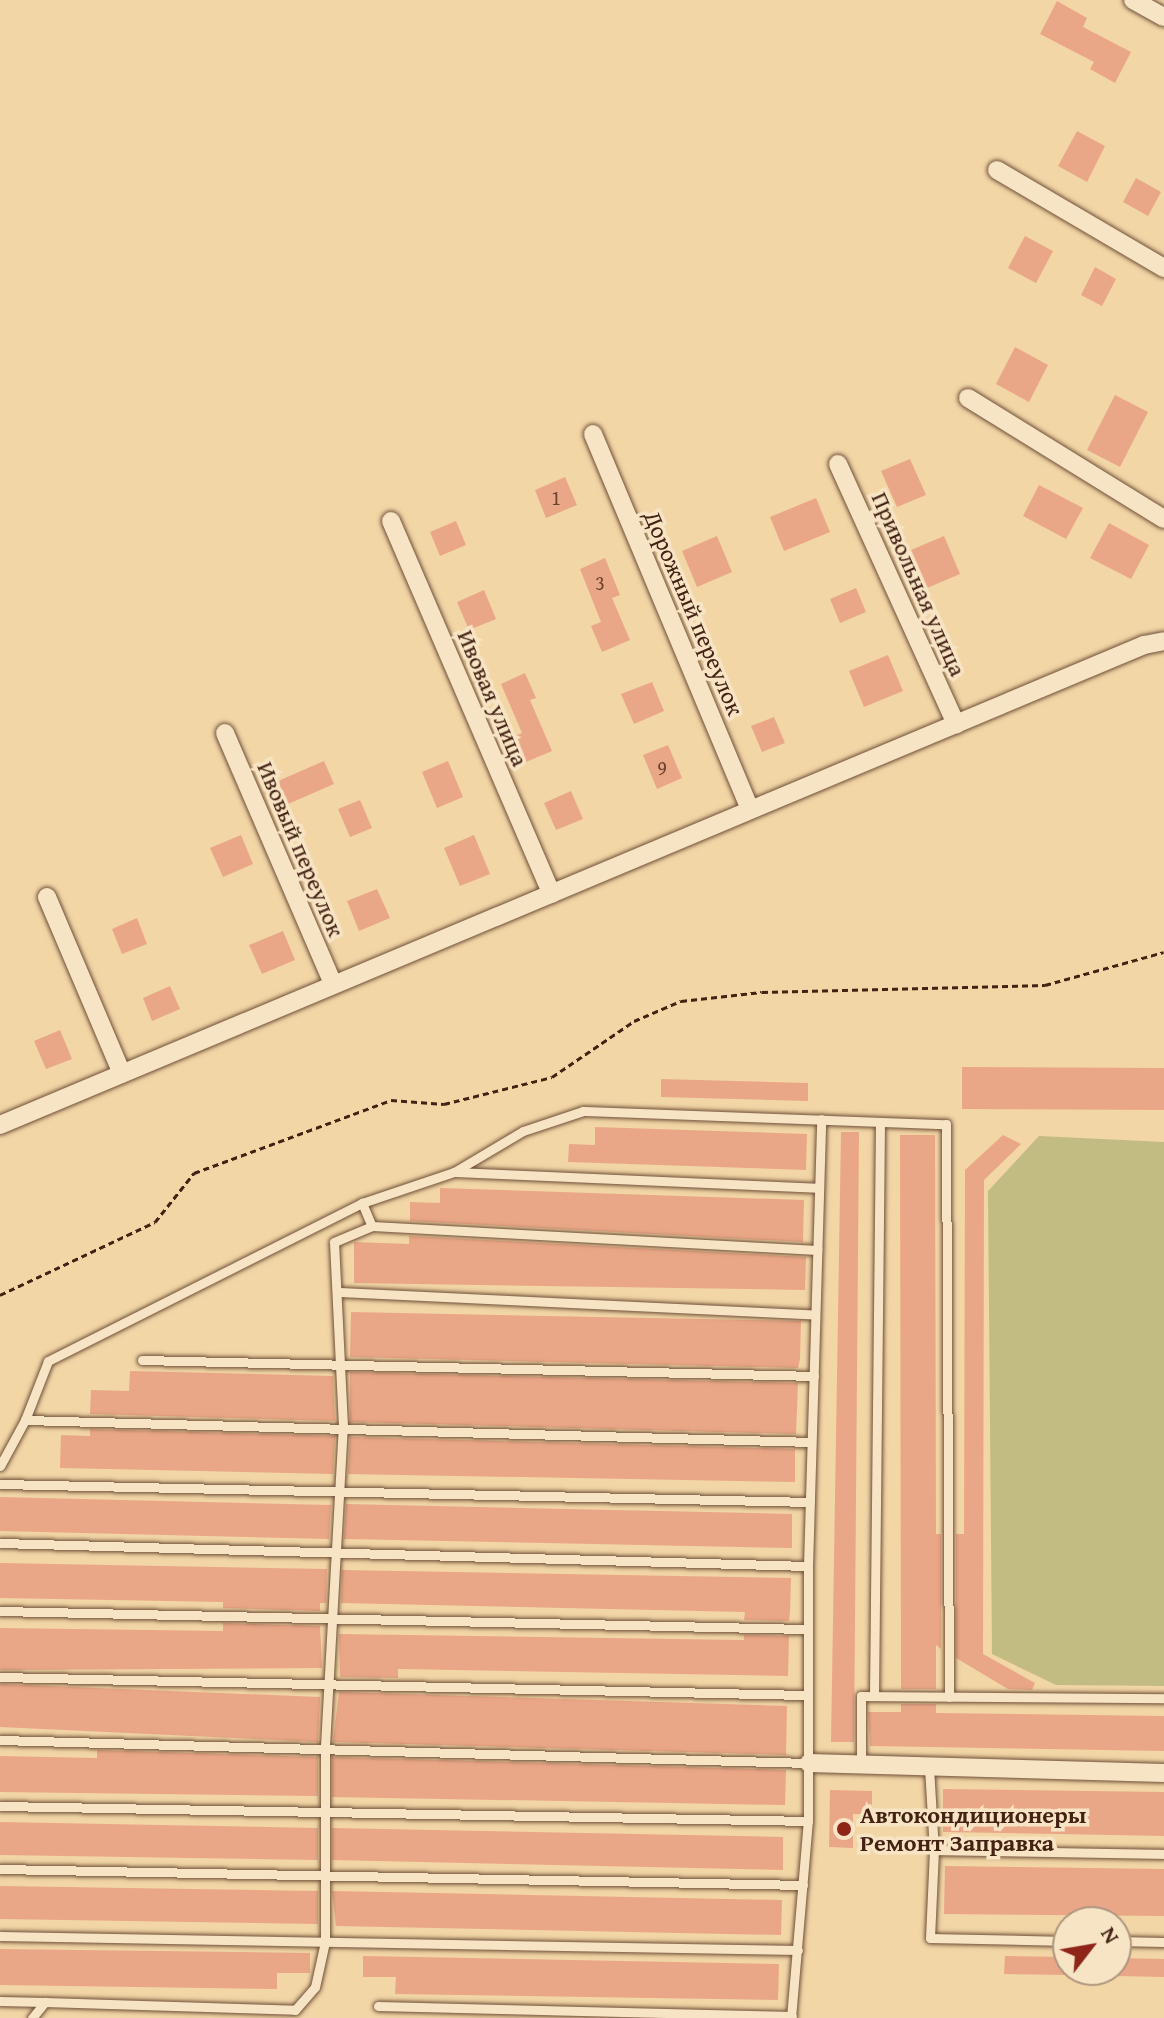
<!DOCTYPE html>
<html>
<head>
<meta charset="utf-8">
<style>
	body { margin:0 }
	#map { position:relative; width:1164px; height:2018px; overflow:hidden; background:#f2d6a6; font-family:"Gentium Book Plus",serif }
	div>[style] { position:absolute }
	.green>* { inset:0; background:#c2bc82 }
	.building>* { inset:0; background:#eaa787 }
	.path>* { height:3px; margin-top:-1.5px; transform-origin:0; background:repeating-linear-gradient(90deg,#432213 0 6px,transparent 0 10px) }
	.roads { filter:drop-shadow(0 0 2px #6f4f38) drop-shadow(0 0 2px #6f4f38) }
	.service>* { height:9px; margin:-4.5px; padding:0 4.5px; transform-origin:4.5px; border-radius:4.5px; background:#f7e4c5 }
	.minor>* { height:18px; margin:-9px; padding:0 9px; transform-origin:9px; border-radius:9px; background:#f7e4c5 }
	.dots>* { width:22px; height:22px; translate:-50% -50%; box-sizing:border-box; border:4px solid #f7e4c5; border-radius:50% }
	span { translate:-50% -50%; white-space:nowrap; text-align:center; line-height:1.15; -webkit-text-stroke:7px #f7e4c5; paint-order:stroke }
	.number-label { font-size:20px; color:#6d4330 }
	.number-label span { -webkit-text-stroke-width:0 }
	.street-label { font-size:24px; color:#432213 }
	.poi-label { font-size:24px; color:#432213; font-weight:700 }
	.left { translate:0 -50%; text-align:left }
	.north { position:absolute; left:1052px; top:1906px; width:80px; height:80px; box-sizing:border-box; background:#f7e4c5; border:2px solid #af967e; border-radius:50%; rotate:59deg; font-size:22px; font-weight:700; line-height:32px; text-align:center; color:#432213 }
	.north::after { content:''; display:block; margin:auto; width:28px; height:36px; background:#8f2418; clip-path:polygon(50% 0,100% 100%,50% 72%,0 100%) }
</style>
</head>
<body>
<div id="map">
	<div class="green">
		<div style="clip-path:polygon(1039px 1136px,1164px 1142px,1164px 1686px,1056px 1685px,992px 1654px,988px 1191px)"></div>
	</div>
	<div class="building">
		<div style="clip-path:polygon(1057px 1px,1087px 18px,1083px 27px,1131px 52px,1115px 83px,1090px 69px,1094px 62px,1040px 34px)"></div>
		<div style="clip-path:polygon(1077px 131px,1105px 146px,1087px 182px,1058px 166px)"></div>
		<div style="clip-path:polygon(1136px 178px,1161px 192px,1148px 216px,1123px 202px)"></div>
		<div style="clip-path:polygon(1025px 236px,1053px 251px,1036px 283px,1008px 268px)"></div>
		<div style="clip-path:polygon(1095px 267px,1116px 279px,1102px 306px,1081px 295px)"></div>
		<div style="clip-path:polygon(1015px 347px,1048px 365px,1029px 402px,996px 384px)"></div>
		<div style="clip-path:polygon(1115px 395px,1148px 412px,1120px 467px,1087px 450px)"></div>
		<div style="clip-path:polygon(910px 459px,926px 495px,897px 507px,881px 471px)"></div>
		<div style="clip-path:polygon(565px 477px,577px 505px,546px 518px,535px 490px)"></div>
		<div style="clip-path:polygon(1039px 485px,1083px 508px,1066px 539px,1023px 516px)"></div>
		<div style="clip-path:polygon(816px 498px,830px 532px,784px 551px,770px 517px)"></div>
		<div style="clip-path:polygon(456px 521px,466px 545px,440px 556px,430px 532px)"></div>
		<div style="clip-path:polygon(1109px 523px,1149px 545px,1131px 579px,1090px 558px)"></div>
		<div style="clip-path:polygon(717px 536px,732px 572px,697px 587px,682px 551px)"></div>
		<div style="clip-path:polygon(944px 536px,960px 574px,927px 588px,911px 550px)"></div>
		<div style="clip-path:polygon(605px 558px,620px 595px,612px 598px,630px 640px,602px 652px,591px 626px,601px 622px,580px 569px)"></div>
		<div style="clip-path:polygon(856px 588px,866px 612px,840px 623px,830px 599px)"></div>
		<div style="clip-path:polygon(484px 590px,496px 619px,469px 630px,457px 602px)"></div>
		<div style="clip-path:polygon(888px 655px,903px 691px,864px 707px,849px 671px)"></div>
		<div style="clip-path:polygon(525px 673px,536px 698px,530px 700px,552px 751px,526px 762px,515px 736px,522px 733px,501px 684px)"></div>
		<div style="clip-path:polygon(652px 682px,664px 711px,634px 724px,621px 694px)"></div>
		<div style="clip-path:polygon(774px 717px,785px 743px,762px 752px,751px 726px)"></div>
		<div style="clip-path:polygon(668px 745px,682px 778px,657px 789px,643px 755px)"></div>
		<div style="clip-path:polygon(324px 761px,334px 784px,288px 804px,278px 781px)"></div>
		<div style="clip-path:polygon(448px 761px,463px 797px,437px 808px,422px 772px)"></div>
		<div style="clip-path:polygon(571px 791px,583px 819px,556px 830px,544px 803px)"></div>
		<div style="clip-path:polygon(360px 800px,372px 828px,350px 837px,338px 809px)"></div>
		<div style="clip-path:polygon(241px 835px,253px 864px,223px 877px,210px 848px)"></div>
		<div style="clip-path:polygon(474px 835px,490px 874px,460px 886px,444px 848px)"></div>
		<div style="clip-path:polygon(377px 889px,390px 918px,359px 931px,347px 901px)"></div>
		<div style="clip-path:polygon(137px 918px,147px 944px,122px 954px,112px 929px)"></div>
		<div style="clip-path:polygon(283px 931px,295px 960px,262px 974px,249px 945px)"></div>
		<div style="clip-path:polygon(170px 986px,180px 1009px,152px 1021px,143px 998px)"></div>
		<div style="clip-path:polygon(60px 1030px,72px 1059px,46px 1069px,34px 1041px)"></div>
		<div style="clip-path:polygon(962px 1067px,1164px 1068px,1164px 1110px,962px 1109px)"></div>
		<div style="clip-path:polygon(661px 1079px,808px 1083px,808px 1101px,661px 1097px)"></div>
		<div style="clip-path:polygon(595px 1127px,807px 1134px,806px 1170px,568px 1162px,569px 1144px,595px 1145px)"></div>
		<div style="clip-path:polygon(841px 1132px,859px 1132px,854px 1742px,831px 1742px)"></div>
		<div style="clip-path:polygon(900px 1135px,935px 1135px,936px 1534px,941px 1534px,941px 1649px,936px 1645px,936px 1689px,901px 1689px)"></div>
		<div style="clip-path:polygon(1003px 1135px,1021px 1144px,984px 1180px,983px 1654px,1035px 1683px,1032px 1690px,1008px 1689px,956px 1658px,956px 1534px,964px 1534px,965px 1170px)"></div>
		<div style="clip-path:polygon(440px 1188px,804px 1200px,803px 1242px,410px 1221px,410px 1202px,440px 1203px)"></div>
		<div style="clip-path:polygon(409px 1236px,806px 1257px,805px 1290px,354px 1283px,354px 1242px,409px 1244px)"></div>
		<div style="clip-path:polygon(351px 1312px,801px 1321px,800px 1359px,798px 1368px,350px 1357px)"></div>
		<div style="clip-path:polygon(130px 1371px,333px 1376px,335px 1421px,90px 1414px,91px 1390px,129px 1391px)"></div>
		<div style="clip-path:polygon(350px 1372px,798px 1383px,796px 1434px,350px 1422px)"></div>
		<div style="clip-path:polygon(90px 1429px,335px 1436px,333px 1474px,60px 1468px,61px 1435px,90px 1436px)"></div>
		<div style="clip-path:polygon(350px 1437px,795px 1449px,795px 1482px,348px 1474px)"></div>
		<div style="clip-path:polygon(0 1497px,331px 1505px,329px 1539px,0 1531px)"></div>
		<div style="clip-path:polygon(346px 1504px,792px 1514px,792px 1548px,344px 1539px)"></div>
		<div style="clip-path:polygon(0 1563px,327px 1569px,326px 1603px,320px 1603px,320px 1611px,223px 1608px,223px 1602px,0 1598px)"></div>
		<div style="clip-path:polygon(342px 1570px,791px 1578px,790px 1612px,789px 1621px,744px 1620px,745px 1612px,341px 1603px)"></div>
		<div style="clip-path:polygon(223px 1623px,320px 1626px,322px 1668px,0 1670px,0 1628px,223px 1631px)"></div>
		<div style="clip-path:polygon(339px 1634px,744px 1640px,744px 1635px,789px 1636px,788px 1676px,398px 1669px,398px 1678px,340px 1677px)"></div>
		<div style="clip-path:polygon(0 1684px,320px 1697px,318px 1742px,0 1727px)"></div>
		<div style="clip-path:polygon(339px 1692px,787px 1706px,786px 1755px,333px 1742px)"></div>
		<div style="clip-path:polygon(901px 1704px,936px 1704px,936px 1713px,1164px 1716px,1164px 1751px,870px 1746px,868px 1712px,901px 1712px)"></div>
		<div style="clip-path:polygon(97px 1750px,318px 1757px,318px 1796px,0 1792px,0 1756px,97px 1758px)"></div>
		<div style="clip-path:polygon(332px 1757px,786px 1770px,785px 1805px,332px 1797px)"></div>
		<div style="clip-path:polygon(943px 1789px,1164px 1792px,1164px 1836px,943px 1832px)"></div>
		<div style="clip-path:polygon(830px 1790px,872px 1791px,872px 1814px,853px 1814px,853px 1848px,829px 1847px)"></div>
		<div style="clip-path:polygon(0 1822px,318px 1828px,318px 1860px,0 1855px)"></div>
		<div style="clip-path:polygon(332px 1828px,783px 1837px,783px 1870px,332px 1860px)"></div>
		<div style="clip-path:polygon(945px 1866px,1164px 1869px,1164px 1916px,944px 1914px)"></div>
		<div style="clip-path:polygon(0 1886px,318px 1891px,318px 1924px,0 1919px)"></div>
		<div style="clip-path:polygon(332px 1891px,782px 1900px,781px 1935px,336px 1926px)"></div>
		<div style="clip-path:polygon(0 1949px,310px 1953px,310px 1973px,277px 1973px,277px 1989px,0 1985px)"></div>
		<div style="clip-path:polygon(363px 1956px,779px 1964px,778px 2000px,395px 1994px,396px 1977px,363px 1977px)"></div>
		<div style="clip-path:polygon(1005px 1956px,1068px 1957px,1068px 1975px,1004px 1974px)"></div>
		<div style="clip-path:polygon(1116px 1958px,1164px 1959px,1164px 1977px,1116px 1976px)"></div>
	</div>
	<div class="path">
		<div style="left:0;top:1295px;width:171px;rotate:-25.2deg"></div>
		<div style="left:155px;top:1222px;width:63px;rotate:-51.5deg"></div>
		<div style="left:194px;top:1173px;width:210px;rotate:-20.3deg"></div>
		<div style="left:391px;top:1100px;width:53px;rotate:4.3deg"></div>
		<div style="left:444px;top:1104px;width:111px;rotate:-14deg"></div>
		<div style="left:552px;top:1077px;width:99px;rotate:-34.3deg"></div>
		<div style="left:634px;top:1021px;width:51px;rotate:-23.1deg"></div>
		<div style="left:681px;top:1001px;width:81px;rotate:-6.3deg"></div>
		<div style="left:762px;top:992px;width:283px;rotate:-1.4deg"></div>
		<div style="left:1045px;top:985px;width:123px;rotate:-15.5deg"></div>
	</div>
	<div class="roads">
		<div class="service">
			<div style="left:454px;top:1172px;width:364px;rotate:2.5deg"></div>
			<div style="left:362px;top:1203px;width:25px;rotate:67deg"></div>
			<div style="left:372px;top:1226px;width:446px;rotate:3.1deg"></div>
			<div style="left:339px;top:1292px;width:476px;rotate:2.7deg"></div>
			<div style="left:142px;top:1360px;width:672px;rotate:1.36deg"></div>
			<div style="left:25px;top:1420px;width:786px;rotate:1.6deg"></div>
			<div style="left:0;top:1466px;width:52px;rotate:-61.5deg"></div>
			<div style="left:25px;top:1420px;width:63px;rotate:-68.7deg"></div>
			<div style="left:48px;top:1361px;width:352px;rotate:-26.7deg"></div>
			<div style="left:362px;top:1203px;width:97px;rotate:-18.6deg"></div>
			<div style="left:454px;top:1172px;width:80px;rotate:-30.7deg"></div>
			<div style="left:523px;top:1131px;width:63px;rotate:-18.4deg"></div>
			<div style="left:583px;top:1111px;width:363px;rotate:2.1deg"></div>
			<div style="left:946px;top:1124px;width:573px;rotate:89.7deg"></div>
			<div style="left:0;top:1484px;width:810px;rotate:1.27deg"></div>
			<div style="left:0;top:1543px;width:808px;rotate:1.63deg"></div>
			<div style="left:0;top:1611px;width:808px;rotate:1.28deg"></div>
			<div style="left:0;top:1677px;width:806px;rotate:1.28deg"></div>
			<div style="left:874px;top:1696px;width:574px;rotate:-89.4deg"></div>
			<div style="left:0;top:1740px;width:809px;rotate:1.63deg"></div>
			<div style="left:861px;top:1765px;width:69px;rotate:-90deg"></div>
			<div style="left:861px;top:1696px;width:303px;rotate:0.4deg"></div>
			<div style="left:929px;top:1767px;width:83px;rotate:86.6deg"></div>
			<div style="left:934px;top:1850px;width:88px;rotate:92.6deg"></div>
			<div style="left:930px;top:1938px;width:138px;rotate:1.2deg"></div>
			<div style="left:0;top:1806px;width:808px;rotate:1.06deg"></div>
			<div style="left:934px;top:1850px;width:230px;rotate:1deg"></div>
			<div style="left:0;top:1869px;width:803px;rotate:1.14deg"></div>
			<div style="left:0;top:1936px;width:798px;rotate:1.01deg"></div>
			<div style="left:1116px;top:1941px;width:48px;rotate:1.2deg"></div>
			<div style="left:0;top:2001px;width:45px;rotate:1.3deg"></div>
			<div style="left:378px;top:2006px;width:414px;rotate:1.4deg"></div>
			<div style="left:32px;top:2018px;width:21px;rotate:-51deg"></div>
			<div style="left:45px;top:2002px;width:250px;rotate:1.8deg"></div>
			<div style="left:295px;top:2010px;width:30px;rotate:-49deg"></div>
			<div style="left:315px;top:1987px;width:46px;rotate:-77.5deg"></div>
			<div style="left:325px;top:1942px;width:196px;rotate:-90deg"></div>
			<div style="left:325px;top:1746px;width:321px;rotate:-86.8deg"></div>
			<div style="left:343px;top:1426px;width:184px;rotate:-92.8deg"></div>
			<div style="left:334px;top:1242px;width:41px;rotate:-22.8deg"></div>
			<div style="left:791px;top:2018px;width:198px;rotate:-85.1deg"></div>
			<div style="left:808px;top:1821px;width:255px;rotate:-90deg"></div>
			<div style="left:808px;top:1566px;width:447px;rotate:-88.3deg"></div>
		</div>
		<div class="minor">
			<div style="left:1133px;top:0;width:35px;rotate:29deg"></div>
			<div style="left:997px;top:170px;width:194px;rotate:30.4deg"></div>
			<div style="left:968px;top:398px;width:230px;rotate:31.7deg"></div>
			<div style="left:593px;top:434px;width:407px;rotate:67.3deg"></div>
			<div style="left:838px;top:464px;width:286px;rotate:65.6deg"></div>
			<div style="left:391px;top:521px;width:406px;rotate:66.7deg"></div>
			<div style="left:225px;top:733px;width:273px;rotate:66.7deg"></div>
			<div style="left:47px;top:897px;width:192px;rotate:67deg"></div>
			<div style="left:0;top:1125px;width:1241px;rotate:-22.76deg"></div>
			<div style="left:1144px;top:645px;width:20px;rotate:-11deg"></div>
			<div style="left:809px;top:1763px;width:355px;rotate:1.6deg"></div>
		</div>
	</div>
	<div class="dots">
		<div style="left:844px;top:1829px;background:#8f2418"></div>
	</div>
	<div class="number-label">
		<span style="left:556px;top:497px">1</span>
		<span style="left:600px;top:582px">3</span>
		<span style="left:662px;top:767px">9</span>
	</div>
	<div class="street-label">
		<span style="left:919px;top:584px;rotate:66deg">Привольная улица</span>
		<span style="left:694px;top:613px;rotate:67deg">Дорожный переулок</span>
		<span style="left:493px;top:698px;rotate:67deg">Ивовая улица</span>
		<span style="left:301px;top:849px;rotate:67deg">Ивовый переулок</span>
	</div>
	<div class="poi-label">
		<span class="left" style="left:860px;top:1829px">Автокондиционеры<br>Ремонт Заправка</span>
	</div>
	<div class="north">N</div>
</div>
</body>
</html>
